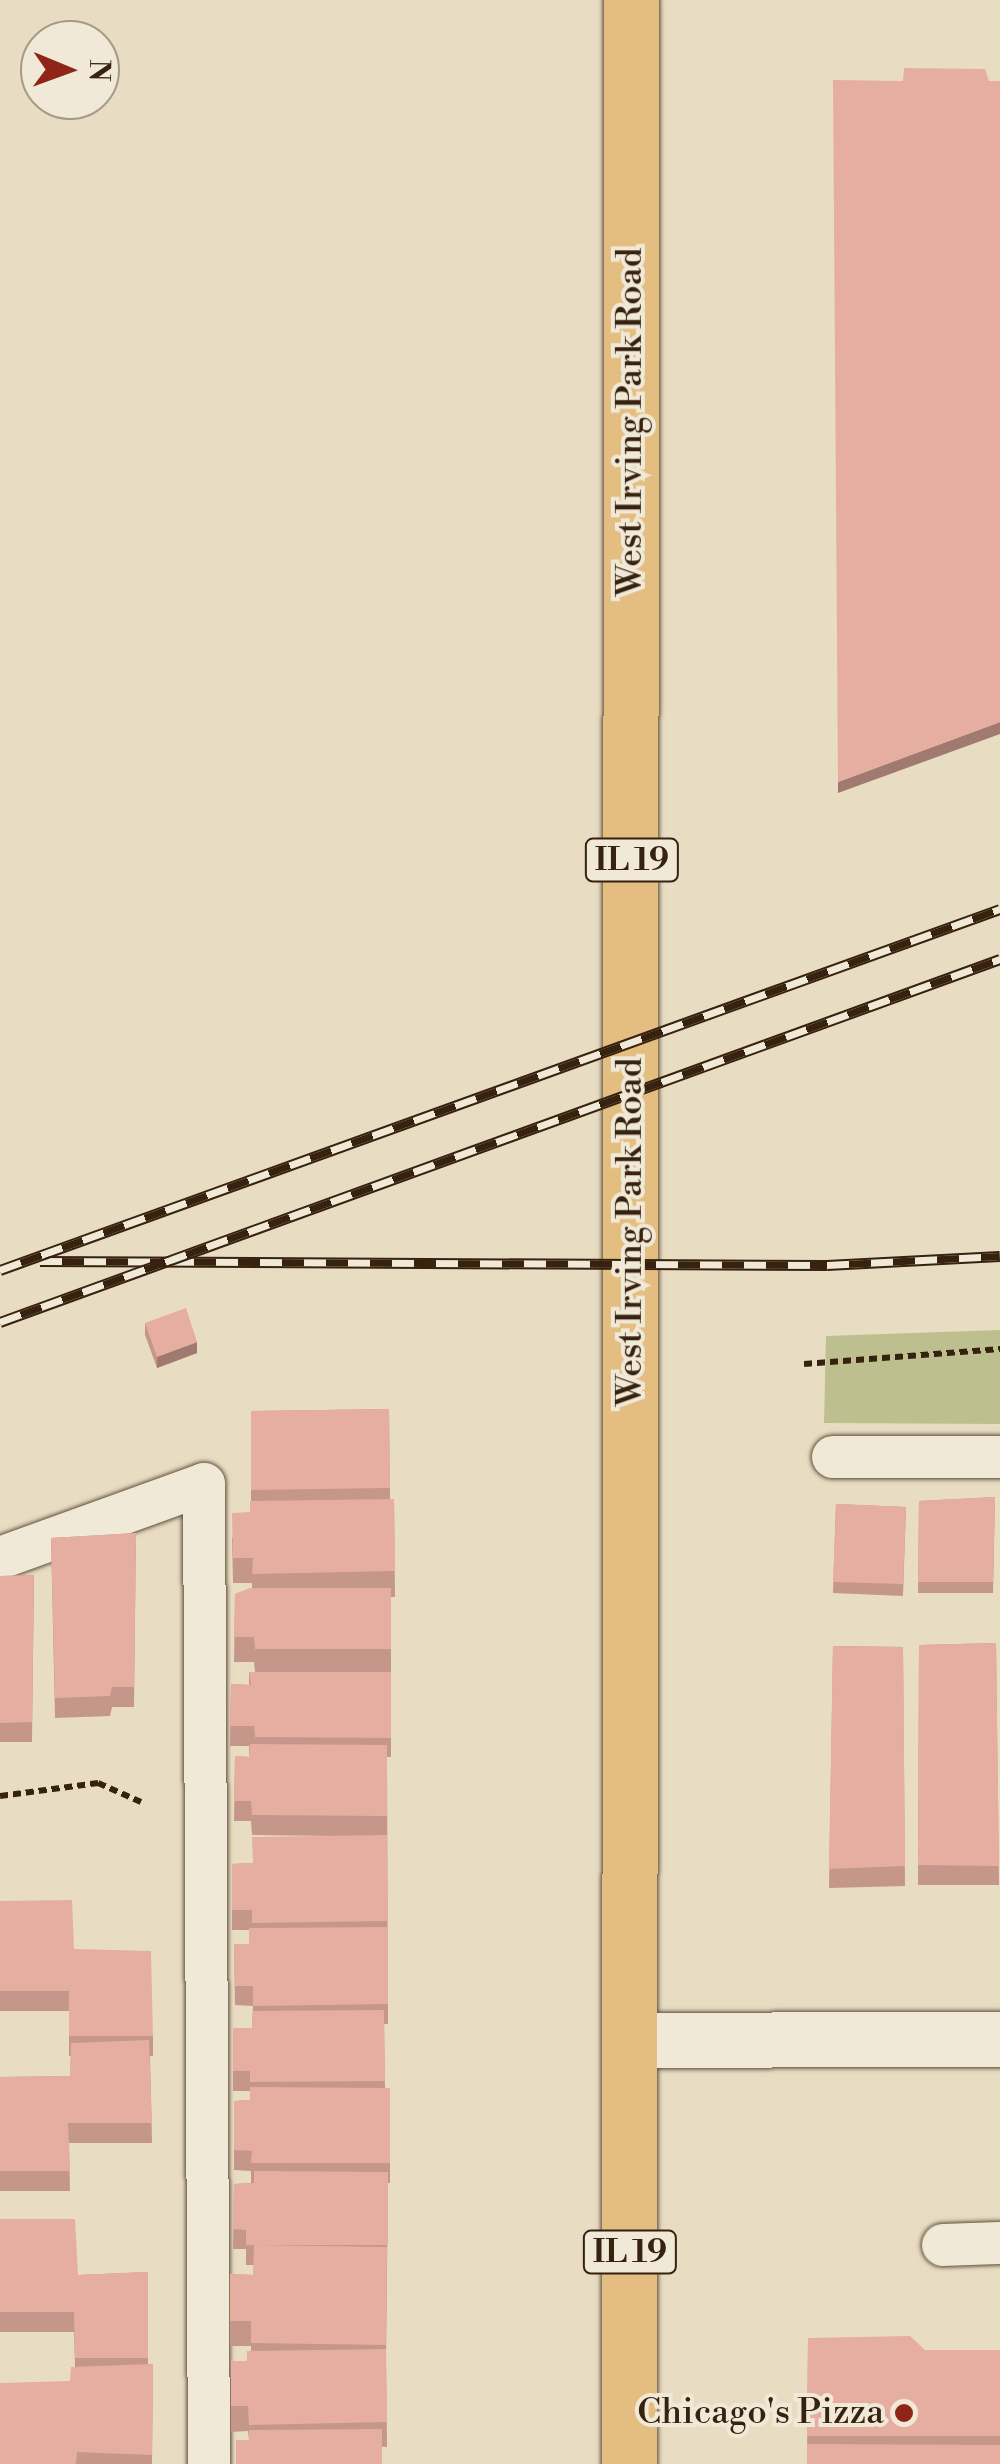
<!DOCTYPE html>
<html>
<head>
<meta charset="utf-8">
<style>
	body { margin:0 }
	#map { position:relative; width:1000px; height:2464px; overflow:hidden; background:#e8ddc2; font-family:"Libre Bodoni",serif }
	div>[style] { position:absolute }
	.green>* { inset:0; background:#bebf8e }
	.path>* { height:6px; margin-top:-3px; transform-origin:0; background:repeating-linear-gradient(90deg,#37210f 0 8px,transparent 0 13px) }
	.roads { filter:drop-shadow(0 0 2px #63503c) drop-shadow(0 0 2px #63503c) }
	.service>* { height:42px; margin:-21px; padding:0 21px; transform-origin:21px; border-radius:21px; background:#f0e9d7 }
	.minor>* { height:55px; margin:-27.5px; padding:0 27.5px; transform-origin:27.5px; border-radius:27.5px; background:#f0e9d7 }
	.primary>* { height:55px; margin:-27.5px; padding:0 27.5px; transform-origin:27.5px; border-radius:27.5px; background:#e4be81 }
	.rail>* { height:11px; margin-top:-5.5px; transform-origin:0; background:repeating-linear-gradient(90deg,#f0e9d7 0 22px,#37210f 0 44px); box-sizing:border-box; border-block:2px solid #37210f }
	.wall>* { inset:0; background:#c5968a }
	.shaded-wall>* { inset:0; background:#a07a71 }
	.building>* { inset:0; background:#e5aea1 }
	.dots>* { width:28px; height:28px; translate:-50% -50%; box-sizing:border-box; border:5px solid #f0e9d7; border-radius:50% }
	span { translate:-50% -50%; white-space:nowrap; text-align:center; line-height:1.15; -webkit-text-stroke:8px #f0e9d7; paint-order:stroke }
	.shield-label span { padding:2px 8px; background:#f0e9d7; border:2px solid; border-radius:8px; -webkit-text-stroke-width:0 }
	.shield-label { font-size:32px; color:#37210f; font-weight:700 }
	.street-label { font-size:35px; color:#37210f }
	.poi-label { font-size:35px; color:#37210f }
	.right { translate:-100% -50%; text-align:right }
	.north { position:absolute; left:20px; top:20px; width:100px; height:100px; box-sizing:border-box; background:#f0e9d7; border:2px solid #a69987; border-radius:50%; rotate:91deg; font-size:28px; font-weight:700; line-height:40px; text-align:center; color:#37210f }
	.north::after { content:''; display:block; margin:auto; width:35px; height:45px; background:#8f2418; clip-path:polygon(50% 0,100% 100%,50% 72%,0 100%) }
</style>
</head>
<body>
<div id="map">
	<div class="green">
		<div style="clip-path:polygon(1000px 1330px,1000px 1424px,824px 1423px,826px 1336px)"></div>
	</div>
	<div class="path">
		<div style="left:804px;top:1364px;width:197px;rotate:-4.4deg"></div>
		<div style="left:0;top:1796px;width:99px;rotate:-7.6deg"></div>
		<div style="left:98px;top:1783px;width:47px;rotate:23.8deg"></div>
	</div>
	<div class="roads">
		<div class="service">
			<div style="left:833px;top:1457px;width:167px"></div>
			<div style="left:0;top:1558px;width:217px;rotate:-19.9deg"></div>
			<div style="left:204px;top:1484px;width:980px;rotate:89.71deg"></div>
			<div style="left:943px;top:2245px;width:57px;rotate:-2deg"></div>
		</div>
		<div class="minor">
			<div style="left:630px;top:2040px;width:370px;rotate:-0.2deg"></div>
		</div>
		<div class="primary">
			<div style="left:629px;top:2464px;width:2464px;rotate:-89.95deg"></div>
		</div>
	</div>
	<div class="rail">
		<div style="left:40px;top:1261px;width:787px;rotate:0.29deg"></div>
		<div style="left:827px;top:1265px;width:173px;rotate:-3deg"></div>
		<div style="left:0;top:1270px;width:1063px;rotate:-19.85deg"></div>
		<div style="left:0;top:1322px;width:1064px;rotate:-19.95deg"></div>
	</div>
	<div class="wall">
		<div style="clip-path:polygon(145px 1323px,197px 1353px,157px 1368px,145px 1335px)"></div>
		<div style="clip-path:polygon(389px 1409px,390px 1499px,394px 1499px,395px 1597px,391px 1597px,391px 1757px,387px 1757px,388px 2024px,384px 2024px,385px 2088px,390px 2088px,390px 2183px,388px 2183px,386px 2361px,387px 2447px,249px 2440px,248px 2431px,231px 2432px,231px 2361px,247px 2361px,251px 2351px,251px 2346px,230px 2346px,230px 2274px,253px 2275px,254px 2265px,246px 2265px,246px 2249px,233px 2249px,234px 2184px,251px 2183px,251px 2171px,234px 2170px,234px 2101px,250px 2100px,250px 2091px,233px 2091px,233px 2028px,252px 2028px,253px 2006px,235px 2005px,234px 1944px,249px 1944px,249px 1930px,232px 1930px,232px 1864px,252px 1863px,333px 1836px,252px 1835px,251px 1821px,234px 1821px,235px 1756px,249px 1757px,249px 1746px,230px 1746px,231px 1684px,249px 1685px,249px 1672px,255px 1672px,254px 1662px,234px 1662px,235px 1594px,252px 1588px,252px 1583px,233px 1583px,232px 1538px,250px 1512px,251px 1501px,251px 1411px)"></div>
		<div style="clip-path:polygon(995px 1497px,993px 1593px,918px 1593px,919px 1501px)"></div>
		<div style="clip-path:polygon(836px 1504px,906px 1507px,903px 1596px,833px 1593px)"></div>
		<div style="clip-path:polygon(136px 1533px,134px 1707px,112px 1707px,110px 1716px,55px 1718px,51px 1538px)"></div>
		<div style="clip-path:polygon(34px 1575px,32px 1742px,0 1742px,0 1576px)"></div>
		<div style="clip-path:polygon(996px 1643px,999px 1885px,918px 1885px,919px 1645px)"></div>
		<div style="clip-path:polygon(833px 1646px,903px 1647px,905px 1886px,829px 1888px)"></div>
		<div style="clip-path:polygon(0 1901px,74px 1949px,153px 2036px,153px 2056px,150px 2056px,152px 2143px,69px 2143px,70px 2191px,0 2191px,0 2077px,70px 2076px,71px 2056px,69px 2056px,69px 2011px,0 2011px)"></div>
		<div style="clip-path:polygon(0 2219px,78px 2275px,148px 2272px,148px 2364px,153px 2364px,152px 2464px,0 2464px,70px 2381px,75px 2366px,74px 2332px,0 2332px)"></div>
		<div style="clip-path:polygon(808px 2338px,925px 2350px,1000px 2350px,1000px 2464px,807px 2464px)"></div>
	</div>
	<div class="shaded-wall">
		<div style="clip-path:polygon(1000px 722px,1000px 734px,838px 793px,838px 782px)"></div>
		<div style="clip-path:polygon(197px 1342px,197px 1353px,157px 1368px,157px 1357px)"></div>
	</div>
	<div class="building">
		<div style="clip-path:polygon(904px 68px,985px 69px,989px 81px,1000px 81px,1000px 722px,838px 782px,833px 80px,903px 81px)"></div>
		<div style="clip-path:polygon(186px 1308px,197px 1342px,157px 1357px,145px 1323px)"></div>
		<div style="clip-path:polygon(389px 1409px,390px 1488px,251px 1490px,251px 1411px)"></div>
		<div style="clip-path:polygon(995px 1497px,993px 1582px,918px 1582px,919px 1501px)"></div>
		<div style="clip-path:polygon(394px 1499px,395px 1571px,252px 1574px,253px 1558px,233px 1558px,232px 1513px,250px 1512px,250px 1501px)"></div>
		<div style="clip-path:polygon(836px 1504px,906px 1507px,903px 1584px,833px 1582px)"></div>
		<div style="clip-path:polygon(136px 1533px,134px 1687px,112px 1687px,110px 1696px,55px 1698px,51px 1538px)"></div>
		<div style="clip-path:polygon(34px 1575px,32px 1722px,0 1723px,0 1576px)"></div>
		<div style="clip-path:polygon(250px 1588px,391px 1588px,391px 1649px,255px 1649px,254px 1637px,234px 1637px,235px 1594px)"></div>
		<div style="clip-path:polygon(996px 1643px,999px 1866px,918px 1865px,919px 1645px)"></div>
		<div style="clip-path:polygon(833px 1646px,903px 1647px,905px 1866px,829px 1869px)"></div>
		<div style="clip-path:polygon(249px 1672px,391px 1672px,391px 1738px,255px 1737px,254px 1726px,230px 1726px,231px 1684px,251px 1685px)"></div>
		<div style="clip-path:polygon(250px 1744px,387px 1745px,387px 1816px,252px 1815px,251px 1801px,234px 1801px,235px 1756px,249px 1757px)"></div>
		<div style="clip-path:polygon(387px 1835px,388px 1921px,252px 1923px,252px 1910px,232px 1910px,232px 1864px,253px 1863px,252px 1837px)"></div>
		<div style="clip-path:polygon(72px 1900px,74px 1949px,151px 1951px,153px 2036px,69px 2036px,69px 1991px,0 1991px,0 1901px)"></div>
		<div style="clip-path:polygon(388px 1927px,388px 2004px,253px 2006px,253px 1986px,235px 1986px,234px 1944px,249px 1944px,249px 1928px)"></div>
		<div style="clip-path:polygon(384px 2010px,385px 2081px,250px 2082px,250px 2071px,233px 2071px,233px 2028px,252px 2028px,253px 2011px)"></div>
		<div style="clip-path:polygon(149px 2040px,152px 2123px,68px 2123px,70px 2171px,0 2171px,0 2077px,70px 2076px,71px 2043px)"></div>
		<div style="clip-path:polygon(250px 2087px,390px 2088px,390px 2163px,251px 2163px,252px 2151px,234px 2150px,234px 2101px,250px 2100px)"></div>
		<div style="clip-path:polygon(254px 2171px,388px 2172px,388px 2245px,246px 2245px,246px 2230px,233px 2229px,234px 2184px,254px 2183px)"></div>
		<div style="clip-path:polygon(0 2219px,75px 2219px,78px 2275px,148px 2272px,148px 2358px,75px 2358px,74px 2312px,0 2312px)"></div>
		<div style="clip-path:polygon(254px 2245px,387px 2247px,386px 2345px,251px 2343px,251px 2321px,230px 2321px,230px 2274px,253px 2275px)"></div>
		<div style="clip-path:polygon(910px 2336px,925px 2350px,1000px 2350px,1000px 2436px,807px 2436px,808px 2338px)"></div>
		<div style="clip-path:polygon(386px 2349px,387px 2422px,249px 2425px,248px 2406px,231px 2406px,231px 2361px,247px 2361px,247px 2351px)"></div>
		<div style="clip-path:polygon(153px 2364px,152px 2455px,77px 2452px,76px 2464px,0 2464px,0 2383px,70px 2381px,71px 2367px)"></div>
		<div style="clip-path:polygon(382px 2429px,382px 2464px,236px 2464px,236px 2440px,249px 2440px,249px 2430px)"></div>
		<div style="clip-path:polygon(807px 2444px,1000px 2445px,1000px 2464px,807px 2464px)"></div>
	</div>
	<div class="dots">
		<div style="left:904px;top:2413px;background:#8f2418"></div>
	</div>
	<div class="shield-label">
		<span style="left:632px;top:860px">IL 19</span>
		<span style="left:630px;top:2252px">IL 19</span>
	</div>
	<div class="street-label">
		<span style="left:631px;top:422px;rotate:-90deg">West Irving Park Road</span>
		<span style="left:631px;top:1232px;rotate:-90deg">West Irving Park Road</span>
	</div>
	<div class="poi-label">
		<span class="right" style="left:884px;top:2413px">Chicago's Pizza</span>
	</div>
	<div class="north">N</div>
</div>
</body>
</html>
